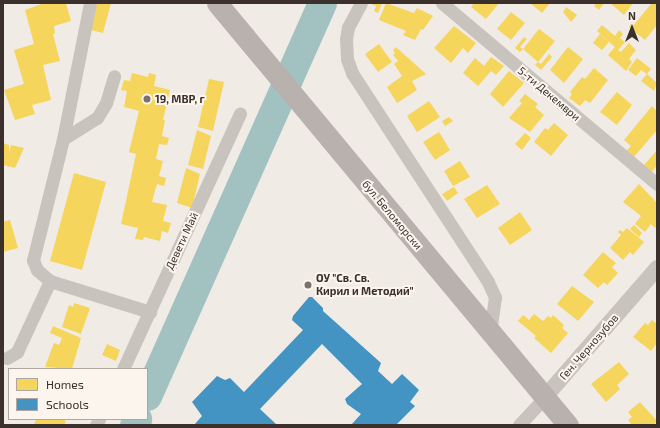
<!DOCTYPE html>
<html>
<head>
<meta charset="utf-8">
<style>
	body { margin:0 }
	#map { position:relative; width:660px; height:428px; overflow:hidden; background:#f0ebe5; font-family:"Exo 2",sans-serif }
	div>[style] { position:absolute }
	.homes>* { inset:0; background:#f6d55c }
	.schools>* { inset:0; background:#4393c3 }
	.river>* { height:29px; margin:-14.5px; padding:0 14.5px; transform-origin:14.5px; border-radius:14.5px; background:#a1c2c1 }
	.minor>* { height:13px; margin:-6.5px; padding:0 6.5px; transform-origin:6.5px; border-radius:6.5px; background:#c9c3be }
	.tertiary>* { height:16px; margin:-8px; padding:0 8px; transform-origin:8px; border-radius:8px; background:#c9c3be }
	.primary>* { height:21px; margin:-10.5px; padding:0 10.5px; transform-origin:10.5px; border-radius:10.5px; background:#b8b1ad }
	.dots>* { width:11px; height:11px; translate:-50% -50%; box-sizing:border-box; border:2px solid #fbf5ee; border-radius:50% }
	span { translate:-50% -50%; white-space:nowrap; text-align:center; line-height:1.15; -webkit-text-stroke:4px #fbf5ee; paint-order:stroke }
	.street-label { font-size:11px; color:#3b302b }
	.poi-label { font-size:11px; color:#3b302b; font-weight:700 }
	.left { translate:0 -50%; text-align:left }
	.frame { position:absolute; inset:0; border:4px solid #3b302b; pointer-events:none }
	.legend { position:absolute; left:8px; top:368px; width:140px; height:52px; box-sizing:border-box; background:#fbf5ee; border:1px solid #aea6a0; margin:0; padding:5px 7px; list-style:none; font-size:12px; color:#3b302b }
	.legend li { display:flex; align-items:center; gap:8px; height:20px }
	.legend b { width:20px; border:1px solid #aea6a0 }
	.north { position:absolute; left:612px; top:8px; width:40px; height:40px; -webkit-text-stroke:3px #fbf5ee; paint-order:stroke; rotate:0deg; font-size:11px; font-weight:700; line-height:16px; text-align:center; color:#3b302b }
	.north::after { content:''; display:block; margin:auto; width:14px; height:18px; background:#3b302b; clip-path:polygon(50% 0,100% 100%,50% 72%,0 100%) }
</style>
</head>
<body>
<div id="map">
	<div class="homes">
		<div style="clip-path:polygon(44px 3px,66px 3px,71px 21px,54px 26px,55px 33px,53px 34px,60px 61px,43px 65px,51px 100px,32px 105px,35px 114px,15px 120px,4px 90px,24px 84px,14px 50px,34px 44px,25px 10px)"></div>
		<div style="clip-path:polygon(94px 3px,111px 3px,103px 33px,87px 29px)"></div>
		<div style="clip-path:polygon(369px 3px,382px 3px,378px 13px,374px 11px,376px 6px)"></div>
		<div style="clip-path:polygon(386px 3px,414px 13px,417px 8px,433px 16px,423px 30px,421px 29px,415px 40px,403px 35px,406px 31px,379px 20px)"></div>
		<div style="clip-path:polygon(474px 3px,499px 3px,486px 19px,471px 7px)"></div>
		<div style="clip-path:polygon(530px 3px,550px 3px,542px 13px)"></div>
		<div style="clip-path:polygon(596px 3px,604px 3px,599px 10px,594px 6px)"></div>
		<div style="clip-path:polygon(610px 3px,633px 3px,624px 15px)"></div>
		<div style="clip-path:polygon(650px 3px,657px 3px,657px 25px,645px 40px,629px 27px,631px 24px,633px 26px,651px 4px)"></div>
		<div style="clip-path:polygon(566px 7px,577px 15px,571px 22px,563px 12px)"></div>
		<div style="clip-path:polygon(511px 12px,525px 23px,511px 40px,497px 29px)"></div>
		<div style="clip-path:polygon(602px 25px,615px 36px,619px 30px,623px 34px,620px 38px,625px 42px,618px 50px,621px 52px,629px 43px,636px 50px,629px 59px,632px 62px,626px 71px,608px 55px,615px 47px,597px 31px)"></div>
		<div style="clip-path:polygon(454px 26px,476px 43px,468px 53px,463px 48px,451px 63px,434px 48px)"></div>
		<div style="clip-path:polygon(539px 29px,555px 41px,538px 62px,523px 49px,520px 52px,515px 48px,524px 37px,527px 39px,520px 47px,523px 49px)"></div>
		<div style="clip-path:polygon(600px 34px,609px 42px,602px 50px,593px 43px)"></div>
		<div style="clip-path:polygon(379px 44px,392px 62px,378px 72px,365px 54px)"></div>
		<div style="clip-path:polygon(396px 47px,426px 74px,412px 81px,417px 90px,397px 103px,387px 87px,402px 76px,394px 64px,398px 61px,393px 55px,395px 53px,393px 50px)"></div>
		<div style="clip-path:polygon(568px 47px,583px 59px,564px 83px,550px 70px)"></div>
		<div style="clip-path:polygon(549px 54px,552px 57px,541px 70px,535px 65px,538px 62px,541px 64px)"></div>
		<div style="clip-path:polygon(491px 57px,504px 66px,496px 75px,491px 71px,478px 86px,463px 73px,475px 58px,484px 66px)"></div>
		<div style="clip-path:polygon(637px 58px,651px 69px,647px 74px,641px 70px,636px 76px,628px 70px)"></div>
		<div style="clip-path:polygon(594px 68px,608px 80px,590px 103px,585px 100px,580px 106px,569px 98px,572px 94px,570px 92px,582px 77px,585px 79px)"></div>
		<div style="clip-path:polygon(509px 71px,524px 83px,503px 107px,490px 94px)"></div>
		<div style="clip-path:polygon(132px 73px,148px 77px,149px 73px,156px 75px,154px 86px,170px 90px,163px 120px,165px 120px,162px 136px,169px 138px,167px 145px,159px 144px,156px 159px,163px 161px,159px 176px,166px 178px,164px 186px,157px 184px,152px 202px,167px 205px,163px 221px,171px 223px,168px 233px,162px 231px,160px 241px,144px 237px,143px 240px,135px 239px,138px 228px,121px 224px,136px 154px,129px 152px,139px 111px,124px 107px,127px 91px,121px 90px,124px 80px,130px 81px)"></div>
		<div style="clip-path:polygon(647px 74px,657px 83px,654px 91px,641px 81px)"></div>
		<div style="clip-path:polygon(209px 79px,224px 82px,213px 131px,198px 127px)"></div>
		<div style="clip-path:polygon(617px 92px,632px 105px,617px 125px,600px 112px)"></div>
		<div style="clip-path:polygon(525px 94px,538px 104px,535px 107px,544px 115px,530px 132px,509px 118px,522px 103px,519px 101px)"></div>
		<div style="clip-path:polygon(429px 101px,440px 117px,417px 132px,407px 116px)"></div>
		<div style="clip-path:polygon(652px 106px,657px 111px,657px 130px,634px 157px,626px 151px,631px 146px,624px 140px)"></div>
		<div style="clip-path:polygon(449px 117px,453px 121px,445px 126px,442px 121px)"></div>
		<div style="clip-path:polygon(554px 123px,568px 135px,551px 156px,534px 142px,545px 128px,548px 130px)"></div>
		<div style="clip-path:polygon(197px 130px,211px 136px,203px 169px,188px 165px)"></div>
		<div style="clip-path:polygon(439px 132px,450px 150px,435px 160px,423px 142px)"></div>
		<div style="clip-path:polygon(525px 133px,531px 138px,522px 150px,515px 144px)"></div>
		<div style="clip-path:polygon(3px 143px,9px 145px,9px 153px,11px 145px,24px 148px,15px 168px,3px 165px)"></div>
		<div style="clip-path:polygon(657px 150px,657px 165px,652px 172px,644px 165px)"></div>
		<div style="clip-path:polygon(460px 161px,470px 177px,453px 186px,444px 171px)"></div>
		<div style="clip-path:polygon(186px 168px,200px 174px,192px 208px,177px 203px)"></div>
		<div style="clip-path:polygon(74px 173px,106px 182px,82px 270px,50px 261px)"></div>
		<div style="clip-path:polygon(639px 184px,657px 203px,657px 226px,655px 228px,651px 224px,645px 232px,635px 224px,641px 216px,623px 202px)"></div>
		<div style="clip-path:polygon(487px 185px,500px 204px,477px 218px,464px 199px)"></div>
		<div style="clip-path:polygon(454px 187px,458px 193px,447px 201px,442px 194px)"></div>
		<div style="clip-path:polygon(520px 212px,532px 230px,510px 245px,498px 228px)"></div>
		<div style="clip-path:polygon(10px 220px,18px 248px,3px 252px,3px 222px)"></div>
		<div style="clip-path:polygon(634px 225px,642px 233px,639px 237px,630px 229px)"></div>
		<div style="clip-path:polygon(627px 228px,644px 242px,633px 255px,630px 252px,623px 260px,610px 248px,621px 235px,618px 232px,620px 230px,623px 232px)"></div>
		<div style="clip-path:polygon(603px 252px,616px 263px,612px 267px,618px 273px,607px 285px,604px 282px,598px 288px,583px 275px)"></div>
		<div style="clip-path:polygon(572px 286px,594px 302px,578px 321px,557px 304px)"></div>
		<div style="clip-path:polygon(74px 303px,90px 308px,81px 334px,62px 327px,69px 305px,73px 307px)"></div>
		<div style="clip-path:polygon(534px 314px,543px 321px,548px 316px,551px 318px,553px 315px,564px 325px,562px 328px,568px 333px,551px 353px,534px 338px,536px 336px,518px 321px,523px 315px,529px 320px)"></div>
		<div style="clip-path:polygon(652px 320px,657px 324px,657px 343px,651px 351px,633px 337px,645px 323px,648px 325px)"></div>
		<div style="clip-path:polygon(53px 326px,81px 338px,72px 369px,45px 367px,54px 343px,59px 345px,62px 338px,50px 333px)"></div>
		<div style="clip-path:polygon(107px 344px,120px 350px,116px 361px,102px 355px)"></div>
		<div style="clip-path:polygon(619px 362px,629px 374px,617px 385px,620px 389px,606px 402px,591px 384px)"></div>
		<div style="clip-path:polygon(640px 402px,657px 421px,654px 425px,632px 425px,628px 420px,632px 417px,628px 412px)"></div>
		<div style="clip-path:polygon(36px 419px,62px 419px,66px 421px,64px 425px,34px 425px)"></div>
	</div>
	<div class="schools">
		<div style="clip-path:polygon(309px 297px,312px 297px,323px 308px,323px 311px,381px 363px,378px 371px,392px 384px,402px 374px,419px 390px,410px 402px,415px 406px,396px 425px,351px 425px,361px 414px,347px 404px,345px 399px,362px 384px,322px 344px,260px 409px,277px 425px,194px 425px,202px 416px,192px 402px,217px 376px,225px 380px,230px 378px,244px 392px,303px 330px,292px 320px,293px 316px)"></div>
	</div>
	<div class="river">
		<div style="left:147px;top:396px;width:430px;rotate:-66deg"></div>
		<div style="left:134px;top:425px;width:7px;rotate:-63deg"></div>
	</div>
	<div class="minor">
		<div style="left:90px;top:3px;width:139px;rotate:101.2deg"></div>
		<div style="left:63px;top:139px;width:125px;rotate:103.9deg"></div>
		<div style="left:33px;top:260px;width:11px;rotate:68deg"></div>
		<div style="left:37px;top:270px;width:17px;rotate:40deg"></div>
		<div style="left:50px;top:281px;width:105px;rotate:17.2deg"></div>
		<div style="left:361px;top:3px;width:27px;rotate:118deg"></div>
		<div style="left:348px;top:27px;width:12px;rotate:99deg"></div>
		<div style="left:346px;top:39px;width:20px;rotate:87deg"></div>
		<div style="left:347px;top:59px;width:15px;rotate:70deg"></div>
		<div style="left:352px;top:73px;width:249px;rotate:56.9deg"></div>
		<div style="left:488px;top:282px;width:17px;rotate:65deg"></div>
		<div style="left:495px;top:297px;width:37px;rotate:98deg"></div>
		<div style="left:442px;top:3px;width:281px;rotate:40.1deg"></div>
		<div style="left:63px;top:139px;width:40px;rotate:-32deg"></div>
		<div style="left:97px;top:118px;width:17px;rotate:-59deg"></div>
		<div style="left:106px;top:103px;width:28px;rotate:-73deg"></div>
		<div style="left:7px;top:358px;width:12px;rotate:-31deg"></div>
		<div style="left:17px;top:352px;width:78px;rotate:-65.1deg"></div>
		<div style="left:123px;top:369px;width:281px;rotate:-65.4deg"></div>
		<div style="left:96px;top:425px;width:7px;rotate:-63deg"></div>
		<div style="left:519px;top:425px;width:38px;rotate:-47deg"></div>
	</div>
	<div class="tertiary">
		<div style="left:545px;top:397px;width:171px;rotate:-49deg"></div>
	</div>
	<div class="primary">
		<div style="left:217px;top:3px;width:549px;rotate:50.25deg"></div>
	</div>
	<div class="dots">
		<div style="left:147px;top:99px;background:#7a716c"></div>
		<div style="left:308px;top:285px;background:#7a716c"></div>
	</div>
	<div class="street-label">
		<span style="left:549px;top:94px;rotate:40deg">5-ти Декември</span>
		<span style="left:392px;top:215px;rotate:50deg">бул. Беломорски</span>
		<span style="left:182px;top:241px;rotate:-65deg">Девети Май</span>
		<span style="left:589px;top:347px;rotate:-49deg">Ген. Чернозубов</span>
	</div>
	<div class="poi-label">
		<span class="left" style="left:155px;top:99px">19, МВР, г</span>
		<span class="left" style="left:316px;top:285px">ОУ "Св. Св.<br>Кирил и Методий"</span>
	</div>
	<div class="frame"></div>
	<ul class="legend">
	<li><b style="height:11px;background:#f6d55c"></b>Homes</li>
	<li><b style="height:11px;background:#4393c3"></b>Schools</li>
	</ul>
	<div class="north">N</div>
</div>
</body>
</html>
